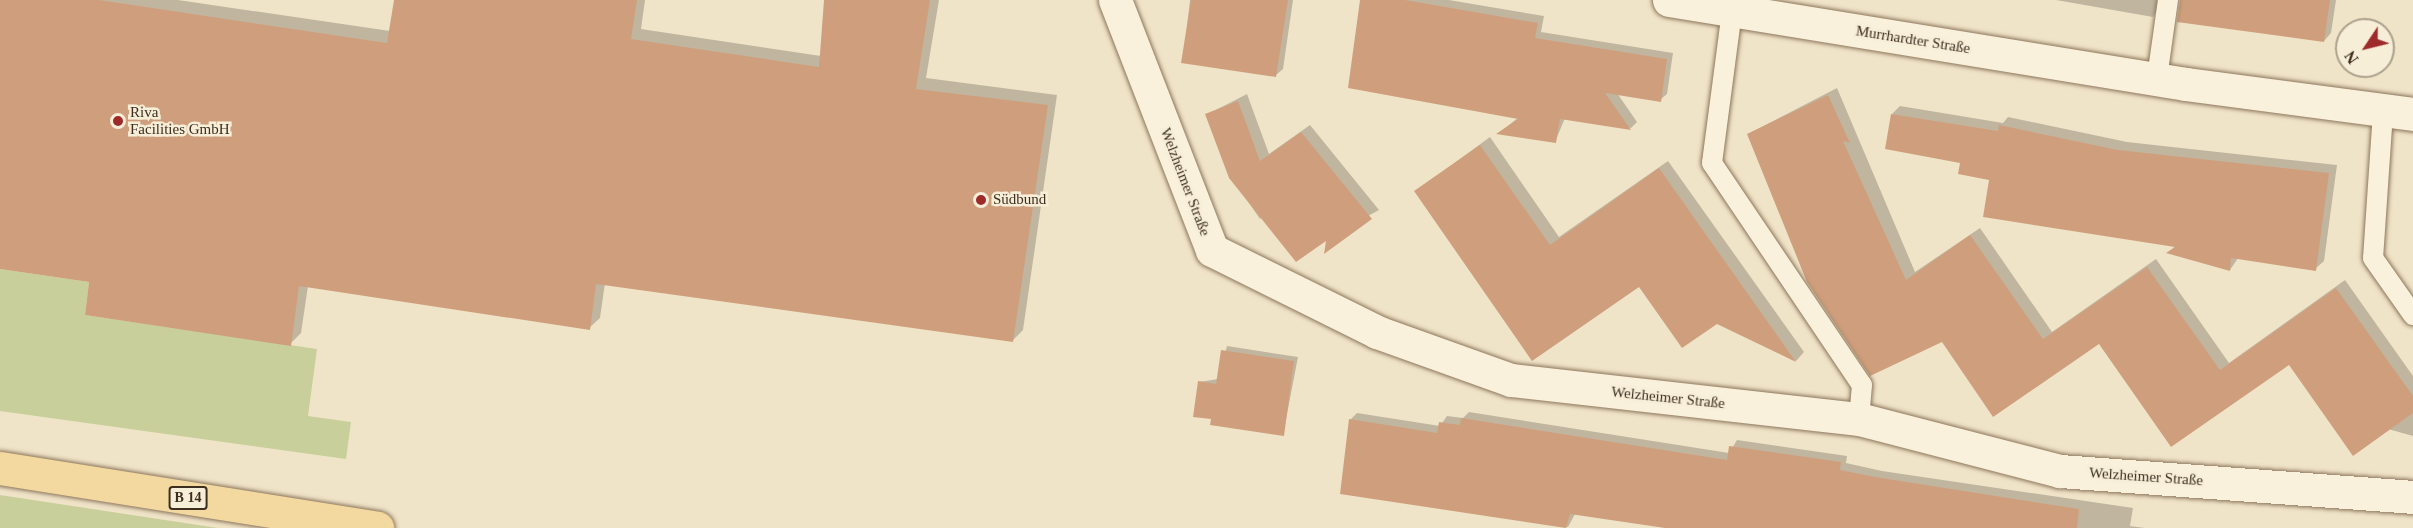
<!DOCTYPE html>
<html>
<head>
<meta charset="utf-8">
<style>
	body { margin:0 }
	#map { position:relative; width:2413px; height:528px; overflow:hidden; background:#f0e4c8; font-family:Georgia,serif }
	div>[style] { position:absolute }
	.green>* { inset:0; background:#c9cf9b }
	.shadow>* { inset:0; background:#0003 }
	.building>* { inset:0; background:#cf9f7d }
	.roads { filter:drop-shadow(0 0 2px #8d765c) drop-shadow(0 0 2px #8d765c) }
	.service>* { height:20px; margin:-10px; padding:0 10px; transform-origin:10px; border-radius:10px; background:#faf1dc }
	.minor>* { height:33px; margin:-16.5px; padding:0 16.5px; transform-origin:16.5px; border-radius:16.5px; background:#faf1dc }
	.primary>* { height:33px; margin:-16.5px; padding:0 16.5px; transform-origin:16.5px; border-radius:16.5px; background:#f3d9a0 }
	.dots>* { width:16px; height:16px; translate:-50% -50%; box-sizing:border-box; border:3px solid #f7eed8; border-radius:50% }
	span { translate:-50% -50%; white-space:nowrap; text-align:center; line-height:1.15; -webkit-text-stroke:5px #f7eed8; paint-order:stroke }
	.shield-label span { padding:2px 4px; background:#f7eed8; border:2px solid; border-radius:4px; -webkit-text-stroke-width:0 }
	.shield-label { font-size:14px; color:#3d2e20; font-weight:700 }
	.street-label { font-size:15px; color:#3d2e20 }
	.poi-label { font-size:15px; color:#3d2e20 }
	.left { translate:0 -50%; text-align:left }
	.north { position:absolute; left:2335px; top:18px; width:60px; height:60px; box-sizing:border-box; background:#f7eed8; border:2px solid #ada18e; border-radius:50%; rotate:235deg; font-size:16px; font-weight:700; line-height:24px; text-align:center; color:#3d2e20 }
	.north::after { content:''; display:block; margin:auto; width:21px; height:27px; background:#9e2a2b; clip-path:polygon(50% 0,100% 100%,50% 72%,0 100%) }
</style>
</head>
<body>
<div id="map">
	<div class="green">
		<div style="clip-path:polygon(0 269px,89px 282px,85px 315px,317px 349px,308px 416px,351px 422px,346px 459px,0 411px)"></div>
		<div style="clip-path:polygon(0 495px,218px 528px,0 528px)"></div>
	</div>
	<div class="shadow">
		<div style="clip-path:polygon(0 0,178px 0,390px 31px,395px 0,645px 0,641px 29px,821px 56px,826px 0,939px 0,926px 78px,1057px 95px,1023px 330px,1012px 341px,605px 283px,600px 318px,589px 328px,308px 286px,301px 333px,290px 344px,91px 281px,0 267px)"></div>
		<div style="clip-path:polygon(1190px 0,1293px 0,1283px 69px,1276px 75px,1183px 62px)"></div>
		<div style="clip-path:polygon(1362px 0,1449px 0,1544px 16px,1541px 32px,1673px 53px,1667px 94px,1660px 100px,1617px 93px,1637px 122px,1631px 128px,1565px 118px,1555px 142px,1499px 133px,1519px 117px)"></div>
		<div style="clip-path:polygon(2056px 0,2162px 0,2153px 17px)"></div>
		<div style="clip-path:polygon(2180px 0,2336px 0,2331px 33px,2324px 41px)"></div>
		<div style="clip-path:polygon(1837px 88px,1915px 272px,1980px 228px,2052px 332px,2156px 259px,2229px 363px,2345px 280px,2413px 376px,2413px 436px,2388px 429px,2289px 362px,2171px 445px,2099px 342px,1942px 341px,1748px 134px)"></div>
		<div style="clip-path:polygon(1247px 94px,1269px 154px,1310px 125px,1379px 210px,1328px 238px,1266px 215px,1260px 219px,1231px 177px,1206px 115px)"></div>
		<div style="clip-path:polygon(1900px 106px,2003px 123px,2008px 117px,2127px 142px,2337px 165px,2324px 261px,2315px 269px,2238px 258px,2230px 270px,2169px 253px,2176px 245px,1991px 179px,1892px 114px)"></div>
		<div style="clip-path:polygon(1490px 137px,1559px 237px,1668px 161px,1804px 352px,1796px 361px,1639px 285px,1416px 191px)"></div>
		<div style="clip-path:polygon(1227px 346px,1298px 357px,1283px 435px,1213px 418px,1199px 382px,1218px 379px)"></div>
		<div style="clip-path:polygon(1469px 412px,1729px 453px,1737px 440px,1847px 456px,1846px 463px,1882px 471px,2133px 508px,2130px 526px,2145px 528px,1676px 528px,1575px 514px,1568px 527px,1341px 493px,1350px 420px,1357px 413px,1440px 426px,1447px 416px,1463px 418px)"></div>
	</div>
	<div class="building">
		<div style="clip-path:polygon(0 0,99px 0,387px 43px,394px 0,637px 0,631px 39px,819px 67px,824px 0,930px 0,916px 89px,1048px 105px,1013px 342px,596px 284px,590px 330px,299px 286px,291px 346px,85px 315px,89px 282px,0 269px)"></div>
		<div style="clip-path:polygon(1191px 0,1288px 0,1276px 77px,1181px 63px)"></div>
		<div style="clip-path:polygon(1360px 0,1405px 0,1538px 23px,1535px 38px,1667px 59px,1661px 102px,1605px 93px,1631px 130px,1560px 119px,1556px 143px,1496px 134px,1518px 119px,1348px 88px)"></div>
		<div style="clip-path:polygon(2180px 0,2330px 0,2324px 42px,2177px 22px)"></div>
		<div style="clip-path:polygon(1828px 95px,1850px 143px,1843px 141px,1906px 280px,1970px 235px,2043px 339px,2147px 267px,2220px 370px,2336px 288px,2413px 396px,2413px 413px,2353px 456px,2289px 365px,2171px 447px,2099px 344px,1993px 417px,1942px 342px,1870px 376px,1807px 282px,1747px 134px)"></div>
		<div style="clip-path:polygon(1238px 101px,1260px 161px,1301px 132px,1372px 219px,1324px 254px,1326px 241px,1296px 262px,1229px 178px,1205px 114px)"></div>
		<div style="clip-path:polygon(1891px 114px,1998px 131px,1999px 125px,2118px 150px,2329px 173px,2316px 271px,2231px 258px,2230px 271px,2166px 253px,2175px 247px,1983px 217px,1989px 180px,1958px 174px,1960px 163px,1885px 149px)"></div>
		<div style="clip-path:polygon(1480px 145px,1550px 245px,1659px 168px,1796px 362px,1717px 324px,1682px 348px,1639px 287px,1532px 361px,1414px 191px)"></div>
		<div style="clip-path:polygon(1221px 350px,1294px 361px,1284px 436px,1210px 425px,1211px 419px,1193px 417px,1198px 381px,1216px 384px)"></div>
		<div style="clip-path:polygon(1461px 418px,1727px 460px,1729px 446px,1841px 462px,1840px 470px,1875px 477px,2079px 509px,2077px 528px,1665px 528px,1570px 514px,1566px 528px,1340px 494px,1349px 419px,1437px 433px,1439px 422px,1460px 425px)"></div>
	</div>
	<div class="roads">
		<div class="service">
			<div style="left:1732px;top:11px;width:153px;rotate:97.5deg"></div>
			<div style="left:1712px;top:163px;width:268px;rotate:56deg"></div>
			<div style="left:1862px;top:385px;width:34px;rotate:95deg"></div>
			<div style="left:2157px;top:78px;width:79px;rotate:-82deg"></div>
			<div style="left:2383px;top:112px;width:146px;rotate:93.9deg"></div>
			<div style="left:2373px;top:258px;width:70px;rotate:54.9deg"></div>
		</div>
		<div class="minor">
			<div style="left:1115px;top:0;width:268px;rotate:68.8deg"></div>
			<div style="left:1212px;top:250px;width:184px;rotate:26.4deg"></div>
			<div style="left:1377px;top:332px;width:142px;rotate:19.7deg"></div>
			<div style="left:1511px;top:380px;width:350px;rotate:6.4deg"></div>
			<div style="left:1859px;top:419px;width:208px;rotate:14.5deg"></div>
			<div style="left:2060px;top:471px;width:354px;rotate:4.2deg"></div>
			<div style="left:1669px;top:0;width:524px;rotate:9.23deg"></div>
			<div style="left:2186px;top:84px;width:229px;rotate:7.5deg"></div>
		</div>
		<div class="primary">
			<div style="left:0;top:468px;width:382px;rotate:9deg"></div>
		</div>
	</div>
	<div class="dots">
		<div style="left:118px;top:121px;background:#9e2a2b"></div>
		<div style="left:981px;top:200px;background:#9e2a2b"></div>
	</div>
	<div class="shield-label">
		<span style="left:188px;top:498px">B 14</span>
	</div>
	<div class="street-label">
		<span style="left:1913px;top:40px;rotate:9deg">Murrhardter Straße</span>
		<span style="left:1185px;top:182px;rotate:69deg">Welzheimer Straße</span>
		<span style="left:1668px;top:398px;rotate:6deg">Welzheimer Straße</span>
		<span style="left:2146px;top:477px;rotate:4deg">Welzheimer Straße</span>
	</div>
	<div class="poi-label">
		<span class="left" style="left:130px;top:121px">Riva<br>Facilities GmbH</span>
		<span class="left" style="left:993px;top:200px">Südbund</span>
	</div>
	<div class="north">N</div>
</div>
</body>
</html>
